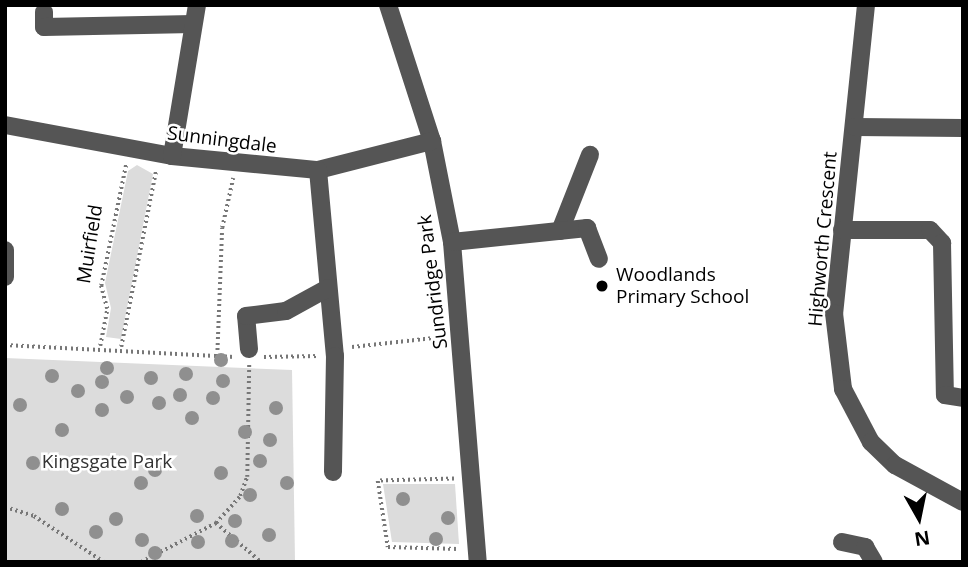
<!DOCTYPE html>
<html>
<head>
<meta charset="utf-8">
<style>
	body { margin:0 }
	#map { position:relative; width:968px; height:567px; overflow:hidden; background:#fff; font-family:"Open Sans",sans-serif }
	div>[style] { position:absolute }
	.green>* { inset:0; background:#dcdcdc }
	.path>* { height:3.5px; margin-top:-1.75px; transform-origin:0; background:repeating-linear-gradient(90deg,#777 0 2px,transparent 0 5.5px) }
	.minor>* { height:18px; margin:-9px; padding:0 9px; transform-origin:9px; border-radius:9px; background:#555 }
	.trees>* { width:14px; height:14px; margin:-7px; border-radius:50%; background:#8f8f8f }
	.dots>* { width:19px; height:19px; translate:-50% -50%; box-sizing:border-box; border:4px solid #fff; border-radius:50% }
	span { translate:-50% -50%; white-space:nowrap; text-align:center; line-height:1.15; -webkit-text-stroke:5px #fff; paint-order:stroke }
	.street-label { font-size:19px; color:#000 }
	.poi-label { font-size:19px; color:#000 }
	.left { translate:0 -50%; text-align:left }
	.park-label { font-size:19px; color:#333 }
	.frame { position:absolute; inset:0; border:7px solid #000; pointer-events:none }
	.north { position:absolute; left:884px; top:483px; width:70px; height:70px; -webkit-text-stroke:5px #fff; paint-order:stroke; rotate:171deg; font-size:19px; font-weight:700; line-height:28px; text-align:center; color:#000 }
	.north::after { content:''; display:block; margin:auto; width:24px; height:32px; background:#000; clip-path:polygon(50% 0,100% 100%,50% 72%,0 100%) }
</style>
</head>
<body>
<div id="map">
	<div class="green">
		<div style="clip-path:polygon(137px 165px,153px 174px,121px 339px,106px 337px,111px 308px,105px 283px,128px 171px)"></div>
		<div style="clip-path:polygon(5px 358px,292px 370px,295px 562px,5px 562px)"></div>
		<div style="clip-path:polygon(383px 484px,455px 484px,459px 544px,392px 542px)"></div>
	</div>
	<div class="path">
		<div style="left:307px;top:5px;width:13px"></div>
		<div style="left:5px;top:345px;width:230px;rotate:3deg"></div>
		<div style="left:100px;top:346px;width:38px;rotate:-79deg"></div>
		<div style="left:107px;top:309px;width:24px;rotate:-105deg"></div>
		<div style="left:101px;top:286px;width:125px;rotate:-78.4deg"></div>
		<div style="left:121px;top:347px;width:180px;rotate:-78.8deg"></div>
		<div style="left:352px;top:347px;width:91px;rotate:-6.3deg"></div>
		<div style="left:217px;top:356px;width:128px;rotate:-87.8deg"></div>
		<div style="left:222px;top:228px;width:51px;rotate:-77.6deg"></div>
		<div style="left:264px;top:357px;width:55px;rotate:-1deg"></div>
		<div style="left:454px;top:479px;width:76px;rotate:178.5deg"></div>
		<div style="left:378px;top:481px;width:67px;rotate:81.4deg"></div>
		<div style="left:388px;top:547px;width:70px;rotate:1.6deg"></div>
		<div style="left:5px;top:507px;width:30px;rotate:17deg"></div>
		<div style="left:34px;top:516px;width:84px;rotate:33.3deg"></div>
		<div style="left:216px;top:523px;width:60px;rotate:40.9deg"></div>
		<div style="left:141px;top:562px;width:85px;rotate:-27.5deg"></div>
		<div style="left:216px;top:523px;width:36px;rotate:-48deg"></div>
		<div style="left:240px;top:496px;width:20px;rotate:-70deg"></div>
		<div style="left:247px;top:477px;width:112px;rotate:-89deg"></div>
	</div>
	<div class="minor">
		<div style="left:388px;top:5px;width:143px;rotate:72.1deg"></div>
		<div style="left:432px;top:141px;width:103px;rotate:78.8deg"></div>
		<div style="left:452px;top:242px;width:321px;rotate:85.4deg"></div>
		<div style="left:866px;top:5px;width:310px;rotate:95.9deg"></div>
		<div style="left:834px;top:313px;width:77px;rotate:83.2deg"></div>
		<div style="left:843px;top:389px;width:60px;rotate:62.2deg"></div>
		<div style="left:871px;top:442px;width:33px;rotate:44deg"></div>
		<div style="left:895px;top:465px;width:77px;rotate:28.6deg"></div>
		<div style="left:44px;top:12px;width:15px;rotate:90deg"></div>
		<div style="left:44px;top:27px;width:149px;rotate:-1.2deg"></div>
		<div style="left:5px;top:125px;width:170px;rotate:10.5deg"></div>
		<div style="left:172px;top:156px;width:147px;rotate:5.5deg"></div>
		<div style="left:318px;top:170px;width:118px;rotate:-14.3deg"></div>
		<div style="left:855px;top:127px;width:108px;rotate:0.5deg"></div>
		<div style="left:172px;top:156px;width:153px;rotate:-80.6deg"></div>
		<div style="left:318px;top:170px;width:187px;rotate:84.8deg"></div>
		<div style="left:335px;top:356px;width:116px;rotate:91deg"></div>
		<div style="left:842px;top:230px;width:88px"></div>
		<div style="left:930px;top:230px;width:18px;rotate:47deg"></div>
		<div style="left:942px;top:243px;width:152px;rotate:88.9deg"></div>
		<div style="left:945px;top:395px;width:18px;rotate:9deg"></div>
		<div style="left:560px;top:231px;width:82px;rotate:-68.5deg"></div>
		<div style="left:452px;top:242px;width:136px;rotate:-5.9deg"></div>
		<div style="left:587px;top:228px;width:33px;rotate:69deg"></div>
		<div style="left:5px;top:250px;width:27px;rotate:90deg"></div>
		<div style="left:249px;top:349px;width:33px;rotate:-95deg"></div>
		<div style="left:246px;top:316px;width:40px;rotate:-7.1deg"></div>
		<div style="left:286px;top:311px;width:48px;rotate:-28.7deg"></div>
		<div style="left:842px;top:542px;width:24px;rotate:12deg"></div>
		<div style="left:865px;top:547px;width:17px;rotate:59deg"></div>
	</div>
	<div class="trees">
		<div style="left:221px;top:360px"></div>
		<div style="left:107px;top:368px"></div>
		<div style="left:186px;top:374px"></div>
		<div style="left:52px;top:376px"></div>
		<div style="left:151px;top:378px"></div>
		<div style="left:223px;top:381px"></div>
		<div style="left:102px;top:382px"></div>
		<div style="left:78px;top:391px"></div>
		<div style="left:180px;top:395px"></div>
		<div style="left:127px;top:397px"></div>
		<div style="left:213px;top:398px"></div>
		<div style="left:159px;top:403px"></div>
		<div style="left:20px;top:405px"></div>
		<div style="left:276px;top:408px"></div>
		<div style="left:102px;top:410px"></div>
		<div style="left:192px;top:418px"></div>
		<div style="left:62px;top:430px"></div>
		<div style="left:245px;top:432px"></div>
		<div style="left:270px;top:440px"></div>
		<div style="left:260px;top:461px"></div>
		<div style="left:33px;top:463px"></div>
		<div style="left:155px;top:470px"></div>
		<div style="left:221px;top:473px"></div>
		<div style="left:141px;top:483px"></div>
		<div style="left:287px;top:483px"></div>
		<div style="left:250px;top:495px"></div>
		<div style="left:403px;top:499px"></div>
		<div style="left:62px;top:509px"></div>
		<div style="left:197px;top:516px"></div>
		<div style="left:448px;top:518px"></div>
		<div style="left:116px;top:519px"></div>
		<div style="left:235px;top:521px"></div>
		<div style="left:96px;top:532px"></div>
		<div style="left:269px;top:535px"></div>
		<div style="left:436px;top:539px"></div>
		<div style="left:142px;top:540px"></div>
		<div style="left:232px;top:541px"></div>
		<div style="left:198px;top:542px"></div>
		<div style="left:155px;top:553px"></div>
	</div>
	<div class="dots">
		<div style="left:602px;top:286px;background:#000"></div>
	</div>
	<div class="street-label">
		<span style="left:222px;top:140px;rotate:7deg">Sunningdale</span>
		<span style="left:823px;top:239px;rotate:-85deg">Highworth Crescent</span>
		<span style="left:90px;top:244px;rotate:-81deg">Muirfield</span>
		<span style="left:433px;top:282px;rotate:-97deg">Sundridge Park</span>
	</div>
	<div class="poi-label">
		<span class="left" style="left:616px;top:286px">Woodlands<br>Primary School</span>
	</div>
	<div class="park-label">
		<span style="left:107px;top:462px">Kingsgate Park</span>
	</div>
	<div class="frame"></div>
	<div class="north">N</div>
</div>
</body>
</html>
